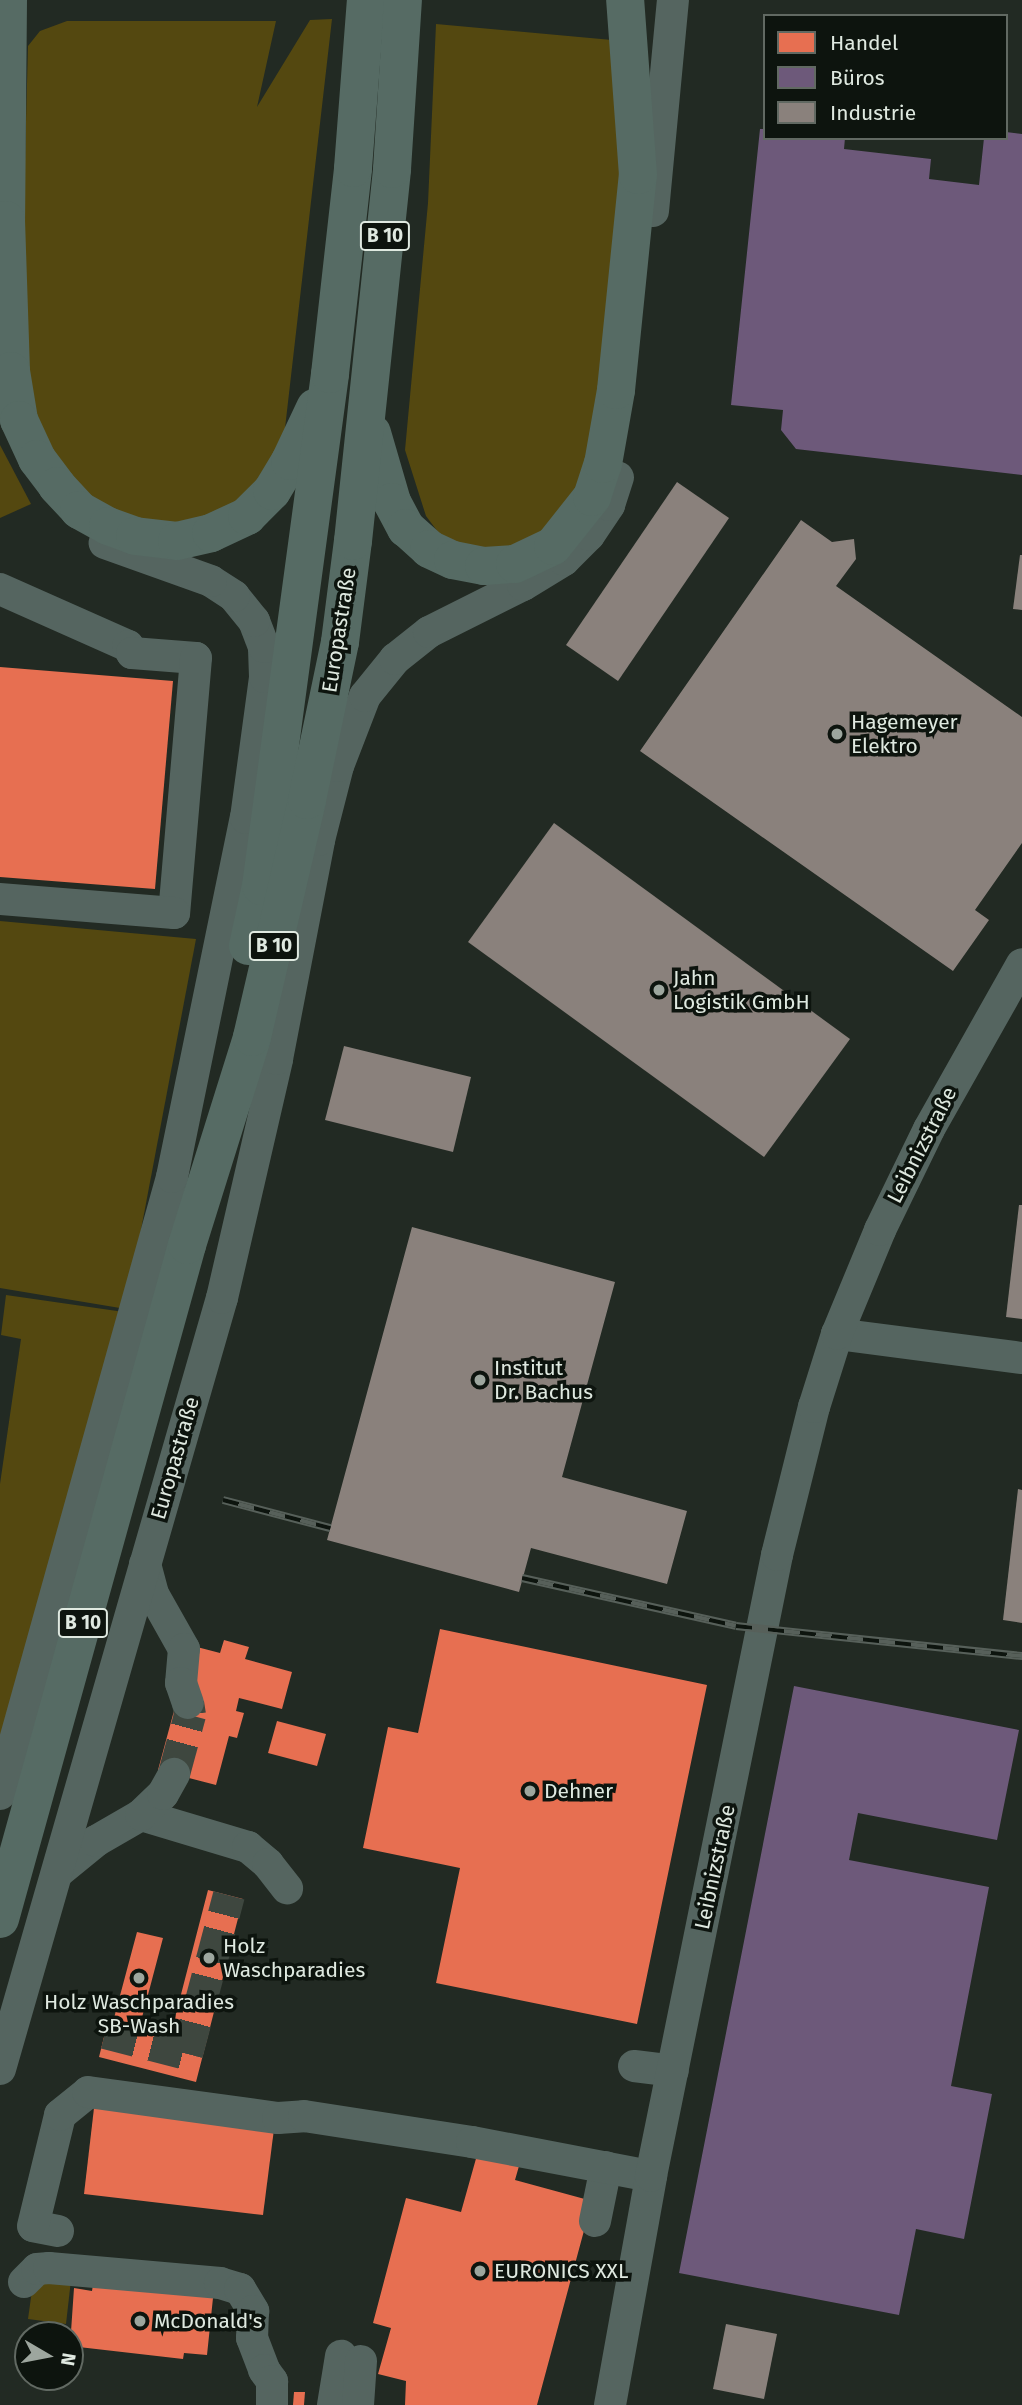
<!DOCTYPE html>
<html>
<head>
<meta charset="utf-8">
<style>
	body { margin:0 }
	#map { position:relative; width:1022px; height:2405px; overflow:hidden; background:#222a23; font-family:"Fira Sans",sans-serif }
	div>[style] { position:absolute }
	.green>* { inset:0; background:#544810 }
	.shops>* { inset:0; background:#e76f51 }
	.offices>* { inset:0; background:#6d597a }
	.industry>* { inset:0; background:#8a817c }
	.minor-tunnel>* { height:32px; margin-top:-16px; transform-origin:0; background:repeating-linear-gradient(90deg,#3e473f 0 32px,transparent 0 48px) }
	.minor>* { height:32px; margin:-16px; padding:0 16px; transform-origin:16px; border-radius:16px; background:#556560 }
	.highway>* { height:38px; margin:-19px; padding:0 19px; transform-origin:19px; border-radius:19px; background:#566b64 }
	.rail>* { height:8px; margin-top:-4px; transform-origin:0; background:repeating-linear-gradient(90deg,#0d140e 0 16px,#57605a 0 32px); box-sizing:border-box; border-block:2px solid #57605a }
	.dots>* { width:19px; height:19px; translate:-50% -50%; box-sizing:border-box; border:4px solid #0d140e; border-radius:50% }
	span { translate:-50% -50%; white-space:nowrap; text-align:center; line-height:1.15; -webkit-text-stroke:7px #0d140e; paint-order:stroke }
	.shield-label span { padding:2px 5px; background:#0d140e; border:2px solid; border-radius:5px; -webkit-text-stroke-width:0 }
	.shield-label { font-size:19px; color:#dfe9e0; font-weight:700 }
	.street-label { font-size:21px; color:#dfe9e0 }
	.poi-label { font-size:21px; color:#dfe9e0 }
	.left { translate:0 -50%; text-align:left }
	.legend { position:absolute; left:763px; top:14px; width:245px; height:126px; box-sizing:border-box; background:#0d140e; border:2px solid #616962; margin:0; padding:9px 12px; list-style:none; font-size:21px; color:#dfe9e0 }
	.legend li { display:flex; align-items:center; gap:14px; height:35px }
	.legend b { width:35px; border:2px solid #616962 }
	.north { position:absolute; left:14px; top:2321px; width:70px; height:70px; box-sizing:border-box; background:#0d140e; border:2px solid #616962; border-radius:50%; rotate:100deg; font-size:19px; font-weight:700; line-height:28px; text-align:center; color:#dfe9e0 }
	.north::after { content:''; display:block; margin:auto; width:24px; height:32px; background:#9da69e; clip-path:polygon(50% 0,100% 100%,50% 72%,0 100%) }
</style>
</head>
<body>
<div id="map">
	<div class="green">
		<div style="clip-path:polygon(332px 19px,284px 437px,250px 496px,193px 524px,139px 523px,95px 506px,46px 449px,20px 350px,28px 46px,40px 31px,67px 21px,276px 21px,257px 107px,310px 20px)"></div>
		<div style="clip-path:polygon(436px 24px,612px 40px,621px 151px,608px 349px,577px 500px,543px 539px,483px 555px,447px 544px,426px 516px,405px 450px,428px 203px)"></div>
		<div style="clip-path:polygon(0 445px,31px 504px,0 518px)"></div>
		<div style="clip-path:polygon(0 921px,196px 939px,126px 1309px,0 1288px)"></div>
		<div style="clip-path:polygon(6px 1295px,124px 1312px,0 1737px,0 1484px,21px 1339px,1px 1335px)"></div>
		<div style="clip-path:polygon(34px 2276px,71px 2280px,66px 2324px,28px 2319px)"></div>
	</div>
	<div class="shops">
		<div style="clip-path:polygon(0 667px,173px 681px,155px 889px,0 877px)"></div>
		<div style="clip-path:polygon(440px 1629px,707px 1685px,637px 2024px,436px 1983px,460px 1868px,363px 1848px,388px 1727px,418px 1733px)"></div>
		<div style="clip-path:polygon(224px 1640px,249px 1647px,245px 1659px,292px 1672px,282px 1709px,239px 1698px,236px 1711px,244px 1713px,237px 1738px,229px 1736px,216px 1785px,158px 1770px,175px 1707px,197px 1647px,220px 1653px)"></div>
		<div style="clip-path:polygon(277px 1721px,326px 1734px,317px 1766px,268px 1753px)"></div>
		<div style="clip-path:polygon(208px 1890px,243px 1899px,196px 2082px,99px 2057px,109px 2017px,114px 2018px,137px 1932px,163px 1938px,140px 2025px,171px 2033px)"></div>
		<div style="clip-path:polygon(94px 2108px,274px 2129px,263px 2215px,84px 2194px)"></div>
		<div style="clip-path:polygon(477px 2155px,519px 2166px,515px 2180px,592px 2201px,537px 2405px,405px 2405px,406px 2381px,378px 2374px,391px 2328px,373px 2323px,406px 2198px,461px 2212px)"></div>
		<div style="clip-path:polygon(94px 2278px,213px 2298px,207px 2355px,184px 2353px,183px 2359px,70px 2346px,74px 2288px,92px 2291px)"></div>
		<div style="clip-path:polygon(294px 2392px,305px 2392px,304px 2405px,293px 2405px)"></div>
	</div>
	<div class="offices">
		<div style="clip-path:polygon(760px 129px,765px 129px,765px 138px,845px 138px,844px 149px,931px 159px,929px 179px,979px 185px,984px 138px,1006px 138px,1006px 132px,1022px 134px,1022px 475px,796px 449px,781px 430px,783px 410px,731px 405px)"></div>
		<div style="clip-path:polygon(794px 1686px,1019px 1730px,997px 1840px,858px 1813px,849px 1860px,989px 1887px,951px 2086px,992px 2094px,964px 2239px,916px 2229px,899px 2315px,679px 2273px)"></div>
	</div>
	<div class="industry">
		<div style="clip-path:polygon(677px 482px,729px 518px,618px 681px,566px 645px)"></div>
		<div style="clip-path:polygon(801px 520px,832px 542px,854px 539px,856px 559px,836px 586px,1022px 717px,1022px 843px,975px 910px,989px 920px,953px 971px,640px 751px)"></div>
		<div style="clip-path:polygon(1020px 555px,1022px 555px,1022px 610px,1013px 609px)"></div>
		<div style="clip-path:polygon(554px 823px,850px 1039px,764px 1157px,468px 942px)"></div>
		<div style="clip-path:polygon(344px 1046px,471px 1077px,453px 1152px,325px 1120px)"></div>
		<div style="clip-path:polygon(1019px 1205px,1022px 1205px,1022px 1319px,1006px 1317px)"></div>
		<div style="clip-path:polygon(412px 1227px,615px 1282px,562px 1477px,687px 1511px,667px 1584px,531px 1548px,519px 1592px,327px 1540px)"></div>
		<div style="clip-path:polygon(1018px 1489px,1022px 1490px,1022px 1623px,1003px 1620px)"></div>
		<div style="clip-path:polygon(726px 2324px,777px 2334px,764px 2399px,713px 2389px)"></div>
	</div>
	<div class="minor-tunnel">
		<div style="left:174px;top:1774px;width:61px;rotate:-74.8deg"></div>
		<div style="left:190px;top:1715px;width:12px;rotate:-99deg"></div>
		<div style="left:105px;top:2033px;width:85px;rotate:14.4deg"></div>
		<div style="left:187px;top:2054px;width:164px;rotate:-75.2deg"></div>
	</div>
	<div class="minor">
		<div style="left:653px;top:211px;width:212px;rotate:-84.6deg"></div>
		<div style="left:0;top:589px;width:140px;rotate:24deg"></div>
		<div style="left:128px;top:646px;width:8px;rotate:60deg"></div>
		<div style="left:132px;top:653px;width:64px;rotate:4.5deg"></div>
		<div style="left:196px;top:658px;width:256px;rotate:94.9deg"></div>
		<div style="left:174px;top:913px;width:175px;rotate:-175.4deg"></div>
		<div style="left:837px;top:1334px;width:187px;rotate:7.4deg"></div>
		<div style="left:145px;top:1564px;width:31px;rotate:75deg"></div>
		<div style="left:153px;top:1594px;width:63px;rotate:60.6deg"></div>
		<div style="left:184px;top:1649px;width:34px;rotate:95deg"></div>
		<div style="left:181px;top:1683px;width:21px;rotate:71deg"></div>
		<div style="left:0;top:1794px;width:641px;rotate:-74.42deg"></div>
		<div style="left:172px;top:1177px;width:367px;rotate:-78.4deg"></div>
		<div style="left:246px;top:818px;width:142px;rotate:-82.3deg"></div>
		<div style="left:265px;top:677px;width:30px;rotate:-92deg"></div>
		<div style="left:264px;top:647px;width:28px;rotate:-111deg"></div>
		<div style="left:254px;top:621px;width:32px;rotate:-129deg"></div>
		<div style="left:234px;top:596px;width:27px;rotate:-147deg"></div>
		<div style="left:211px;top:581px;width:113px;rotate:-160.3deg"></div>
		<div style="left:141px;top:1815px;width:112px;rotate:16.7deg"></div>
		<div style="left:248px;top:1847px;width:26px;rotate:40deg"></div>
		<div style="left:268px;top:1864px;width:31px;rotate:52deg"></div>
		<div style="left:58px;top:1872px;width:49px;rotate:-39.2deg"></div>
		<div style="left:96px;top:1841px;width:52px;rotate:-30deg"></div>
		<div style="left:141px;top:1815px;width:30px;rotate:-44deg"></div>
		<div style="left:163px;top:1794px;width:23px;rotate:-61deg"></div>
		<div style="left:634px;top:2066px;width:39px;rotate:7deg"></div>
		<div style="left:0;top:2069px;width:802px;rotate:-73.94deg"></div>
		<div style="left:222px;top:1298px;width:245px;rotate:-77deg"></div>
		<div style="left:277px;top:1059px;width:223px;rotate:-79.1deg"></div>
		<div style="left:319px;top:840px;width:76px;rotate:-75.6deg"></div>
		<div style="left:338px;top:766px;width:75px;rotate:-68.9deg"></div>
		<div style="left:365px;top:696px;width:48px;rotate:-51deg"></div>
		<div style="left:395px;top:659px;width:43px;rotate:-38.5deg"></div>
		<div style="left:429px;top:632px;width:105px;rotate:-26.6deg"></div>
		<div style="left:523px;top:585px;width:48px;rotate:-31.4deg"></div>
		<div style="left:564px;top:560px;width:35px;rotate:-45deg"></div>
		<div style="left:589px;top:535px;width:36px;rotate:-56deg"></div>
		<div style="left:609px;top:505px;width:29px;rotate:-72deg"></div>
		<div style="left:595px;top:2221px;width:55px;rotate:-78.5deg"></div>
		<div style="left:58px;top:2231px;width:25px;rotate:-169deg"></div>
		<div style="left:33px;top:2226px;width:114px;rotate:-76.3deg"></div>
		<div style="left:60px;top:2115px;width:36px;rotate:-39deg"></div>
		<div style="left:88px;top:2092px;width:192px;rotate:7.8deg"></div>
		<div style="left:278px;top:2118px;width:26px;rotate:-4deg"></div>
		<div style="left:304px;top:2116px;width:170px;rotate:8.8deg"></div>
		<div style="left:472px;top:2142px;width:182px;rotate:10.8deg"></div>
		<div style="left:24px;top:2282px;width:18px;rotate:-45deg"></div>
		<div style="left:37px;top:2269px;width:12px;rotate:-5deg"></div>
		<div style="left:49px;top:2268px;width:172px;rotate:5deg"></div>
		<div style="left:220px;top:2283px;width:21px;rotate:17deg"></div>
		<div style="left:240px;top:2289px;width:26px;rotate:59deg"></div>
		<div style="left:253px;top:2311px;width:27px;rotate:92deg"></div>
		<div style="left:252px;top:2338px;width:34px;rotate:69deg"></div>
		<div style="left:264px;top:2370px;width:14px;rotate:54deg"></div>
		<div style="left:272px;top:2381px;width:24px;rotate:90deg"></div>
		<div style="left:333px;top:2405px;width:50px;rotate:-80.7deg"></div>
		<div style="left:358px;top:2405px;width:44px;rotate:-86.1deg"></div>
		<div style="left:610px;top:2405px;width:233px;rotate:-79.8deg"></div>
		<div style="left:651px;top:2176px;width:634px;rotate:-78.53deg"></div>
		<div style="left:777px;top:1555px;width:153px;rotate:-76deg"></div>
		<div style="left:814px;top:1407px;width:77px;rotate:-72.5deg"></div>
		<div style="left:837px;top:1334px;width:113px;rotate:-67.5deg"></div>
		<div style="left:880px;top:1230px;width:112px;rotate:-64.1deg"></div>
		<div style="left:929px;top:1129px;width:189px;rotate:-60.6deg"></div>
	</div>
	<div class="highway">
		<div style="left:8px;top:0;width:220px;rotate:90.5deg"></div>
		<div style="left:6px;top:220px;width:151px;rotate:88.1deg"></div>
		<div style="left:11px;top:371px;width:50px;rotate:80.7deg"></div>
		<div style="left:19px;top:420px;width:43px;rotate:65.2deg"></div>
		<div style="left:37px;top:459px;width:34px;rotate:53deg"></div>
		<div style="left:57px;top:486px;width:33px;rotate:47deg"></div>
		<div style="left:79px;top:510px;width:33px;rotate:29deg"></div>
		<div style="left:108px;top:526px;width:29px;rotate:20deg"></div>
		<div style="left:135px;top:536px;width:42px;rotate:6.8deg"></div>
		<div style="left:177px;top:541px;width:35px;rotate:-13deg"></div>
		<div style="left:211px;top:533px;width:40px;rotate:-25deg"></div>
		<div style="left:247px;top:516px;width:35px;rotate:-45deg"></div>
		<div style="left:272px;top:491px;width:35px;rotate:-59deg"></div>
		<div style="left:290px;top:461px;width:59px;rotate:-64.7deg"></div>
		<div style="left:372px;top:433px;width:72px;rotate:73.8deg"></div>
		<div style="left:392px;top:502px;width:30px;rotate:62deg"></div>
		<div style="left:406px;top:528px;width:31px;rotate:42deg"></div>
		<div style="left:429px;top:549px;width:26px;rotate:25deg"></div>
		<div style="left:453px;top:560px;width:32px;rotate:11deg"></div>
		<div style="left:484px;top:566px;width:31px;rotate:-4deg"></div>
		<div style="left:515px;top:564px;width:42px;rotate:-25.3deg"></div>
		<div style="left:553px;top:546px;width:63px;rotate:-51.5deg"></div>
		<div style="left:592px;top:497px;width:35px;rotate:-72deg"></div>
		<div style="left:603px;top:464px;width:75px;rotate:-80deg"></div>
		<div style="left:616px;top:390px;width:216px;rotate:-84.2deg"></div>
		<div style="left:638px;top:175px;width:175px;rotate:-94.2deg"></div>
		<div style="left:248px;top:946px;width:61px;rotate:-77.8deg"></div>
		<div style="left:261px;top:886px;width:517px;rotate:-82.32deg"></div>
		<div style="left:330px;top:374px;width:207px;rotate:-83.6deg"></div>
		<div style="left:353px;top:168px;width:169px;rotate:-85.6deg"></div>
		<div style="left:0;top:1919px;width:699px;rotate:-74.49deg"></div>
		<div style="left:187px;top:1245px;width:218px;rotate:-72.6deg"></div>
		<div style="left:252px;top:1037px;width:243px;rotate:-76.9deg"></div>
		<div style="left:307px;top:800px;width:161px;rotate:-78.2deg"></div>
		<div style="left:340px;top:642px;width:102px;rotate:-82.7deg"></div>
		<div style="left:353px;top:541px;width:374px;rotate:-84deg"></div>
		<div style="left:392px;top:169px;width:169px;rotate:-86.3deg"></div>
	</div>
	<div class="rail">
		<div style="left:223px;top:1500px;width:111px;rotate:14.7deg"></div>
		<div style="left:522px;top:1578px;width:219px;rotate:12.6deg"></div>
		<div style="left:736px;top:1626px;width:288px;rotate:6deg"></div>
	</div>
	<div class="dots">
		<div style="left:837px;top:734px;background:#9da69e"></div>
		<div style="left:659px;top:990px;background:#9da69e"></div>
		<div style="left:480px;top:1380px;background:#9da69e"></div>
		<div style="left:530px;top:1791px;background:#9da69e"></div>
		<div style="left:209px;top:1958px;background:#9da69e"></div>
		<div style="left:139px;top:1978px;background:#9da69e"></div>
		<div style="left:480px;top:2271px;background:#9da69e"></div>
		<div style="left:140px;top:2321px;background:#9da69e"></div>
	</div>
	<div class="shield-label">
		<span style="left:385px;top:236px">B 10</span>
		<span style="left:274px;top:946px">B 10</span>
		<span style="left:83px;top:1623px">B 10</span>
	</div>
	<div class="street-label">
		<span style="left:339px;top:630px;rotate:-81deg">Europastraße</span>
		<span style="left:922px;top:1145px;rotate:-63deg">Leibnizstraße</span>
		<span style="left:175px;top:1458px;rotate:-74deg">Europastraße</span>
		<span style="left:715px;top:1867px;rotate:-78deg">Leibnizstraße</span>
	</div>
	<div class="poi-label">
		<span class="left" style="left:851px;top:734px">Hagemeyer<br>Elektro</span>
		<span class="left" style="left:673px;top:990px">Jahn<br>Logistik GmbH</span>
		<span class="left" style="left:494px;top:1380px">Institut<br>Dr. Bachus</span>
		<span class="left" style="left:544px;top:1791px">Dehner</span>
		<span class="left" style="left:223px;top:1958px">Holz<br>Waschparadies</span>
		<span style="left:139px;top:2014px">Holz Waschparadies<br>SB-Wash</span>
		<span class="left" style="left:494px;top:2271px">EURONICS XXL</span>
		<span class="left" style="left:154px;top:2321px">McDonald's</span>
	</div>
	<ul class="legend">
	<li><b style="height:19px;background:#e76f51"></b>Handel</li>
	<li><b style="height:19px;background:#6d597a"></b>Büros</li>
	<li><b style="height:19px;background:#8a817c"></b>Industrie</li>
	</ul>
	<div class="north">N</div>
</div>
</body>
</html>
